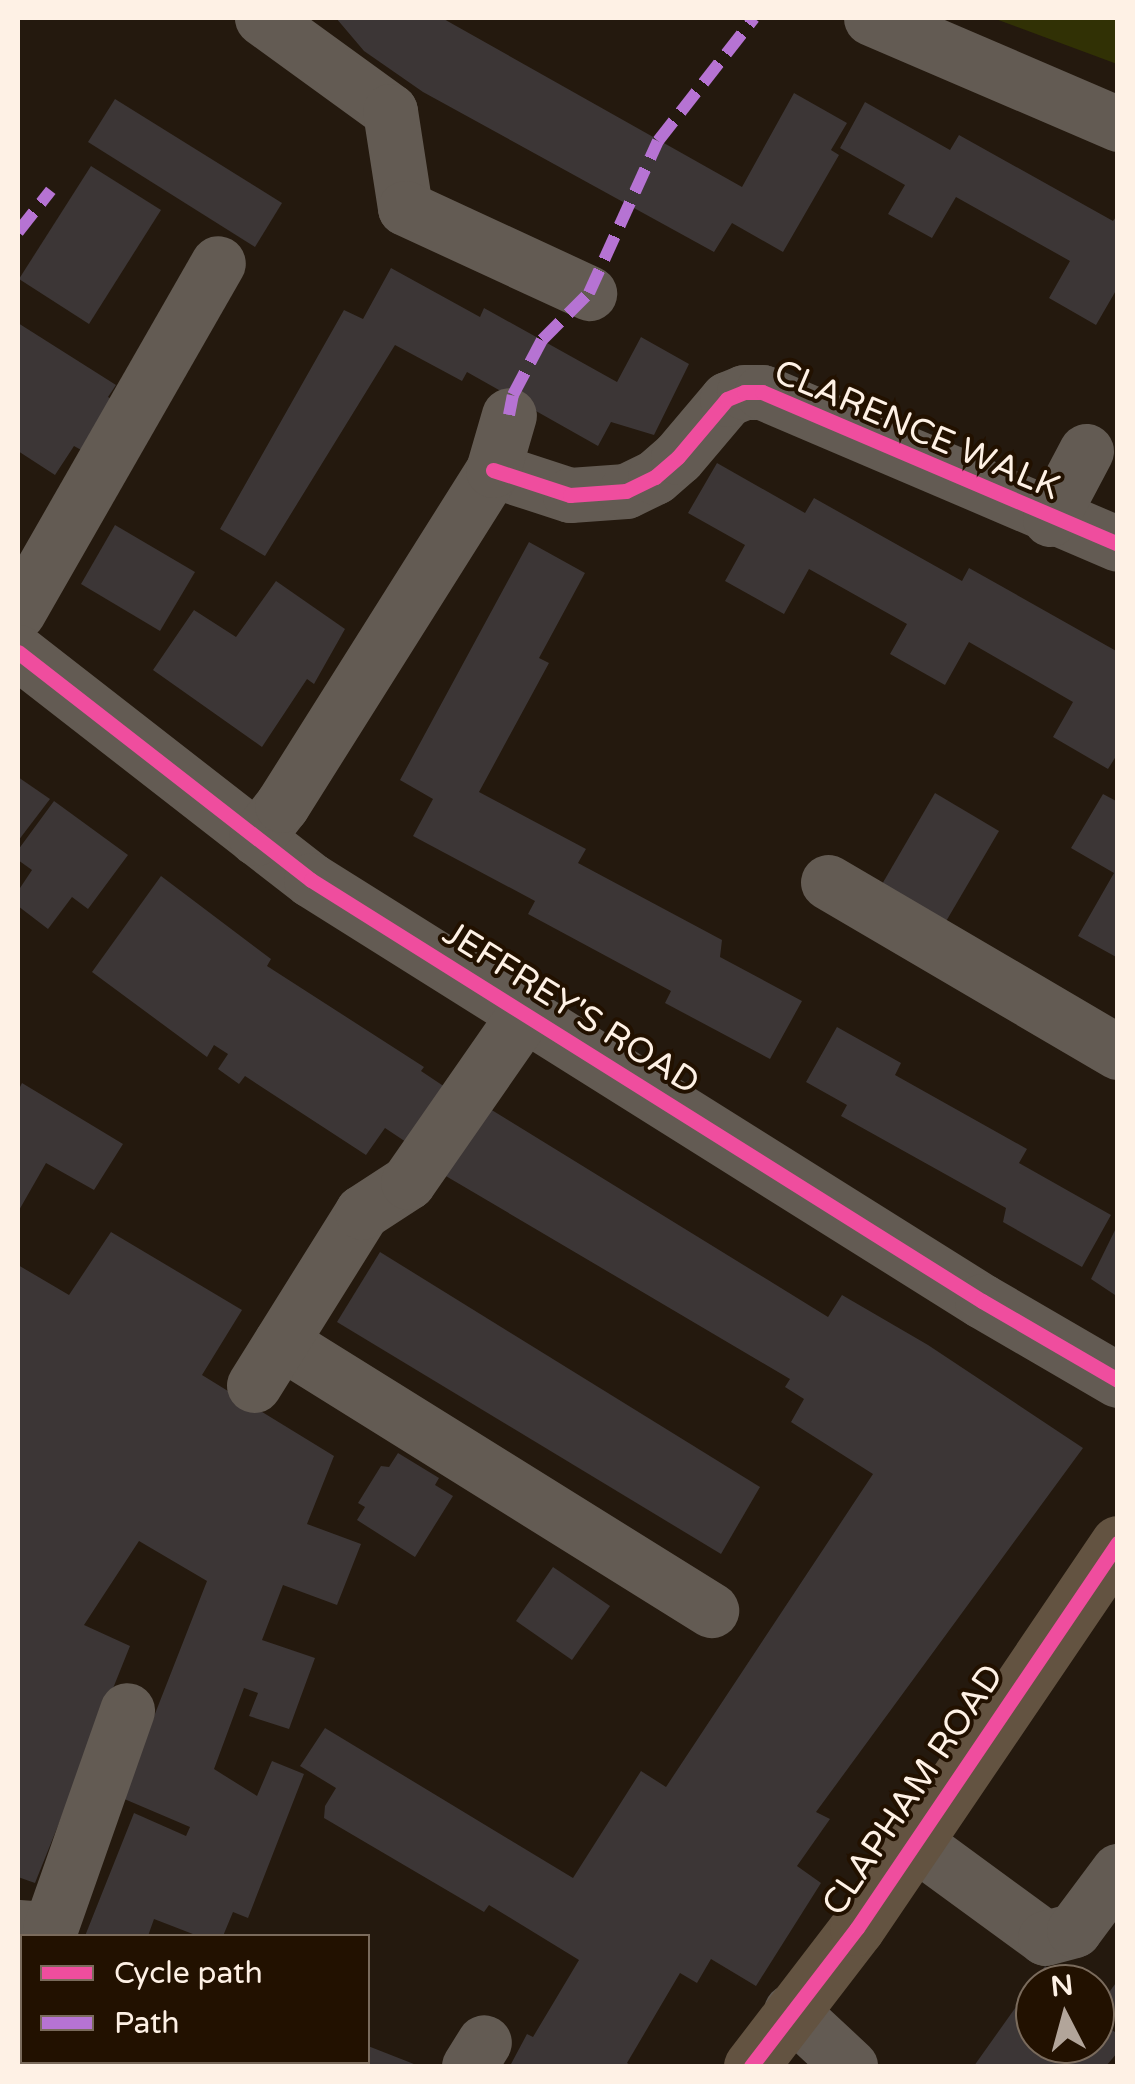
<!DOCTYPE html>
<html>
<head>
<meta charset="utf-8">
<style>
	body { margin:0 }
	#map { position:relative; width:1135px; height:2084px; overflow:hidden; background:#24190e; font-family:"Varela Round",sans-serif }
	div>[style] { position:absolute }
	.green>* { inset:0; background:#313105 }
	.building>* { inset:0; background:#3c3636 }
	.minor>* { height:55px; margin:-27.5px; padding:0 27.5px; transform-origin:27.5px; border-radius:27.5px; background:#635b53 }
	.highway>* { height:55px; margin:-27.5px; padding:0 27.5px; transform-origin:27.5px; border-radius:27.5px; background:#635341 }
	.quiet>* { height:12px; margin-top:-6px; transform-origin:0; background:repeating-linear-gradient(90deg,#b673d3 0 25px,transparent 0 37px) }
	.cycleway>* { height:15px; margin:-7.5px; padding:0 7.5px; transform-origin:7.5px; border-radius:7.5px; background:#ef4d9e }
	span { translate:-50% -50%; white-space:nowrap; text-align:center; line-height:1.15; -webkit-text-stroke:8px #210; paint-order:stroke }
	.street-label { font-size:35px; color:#fef1e5 }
	.frame { position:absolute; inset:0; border:20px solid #fef1e5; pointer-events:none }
	.legend { position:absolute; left:20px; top:1934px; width:350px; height:130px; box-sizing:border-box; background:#210; border:2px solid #7a6b5c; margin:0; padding:12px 18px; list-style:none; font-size:30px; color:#fef1e5 }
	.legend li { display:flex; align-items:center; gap:20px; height:50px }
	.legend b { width:50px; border:2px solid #7a6b5c }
	.north { position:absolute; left:1015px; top:1964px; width:100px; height:100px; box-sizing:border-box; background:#210; border:2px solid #7a6b5c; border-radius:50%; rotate:354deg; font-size:28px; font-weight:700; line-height:40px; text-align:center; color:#fef1e5 }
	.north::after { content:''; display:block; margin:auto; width:35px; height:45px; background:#b2a59a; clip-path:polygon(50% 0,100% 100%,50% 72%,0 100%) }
</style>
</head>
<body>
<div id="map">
	<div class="green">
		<div style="clip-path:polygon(993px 18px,1117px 18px,1117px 64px)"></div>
	</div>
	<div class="building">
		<div style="clip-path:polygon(336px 18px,442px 18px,742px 187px,794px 93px,847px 123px,831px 150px,839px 155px,783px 252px,732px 223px,714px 252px,423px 92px,364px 51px)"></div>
		<div style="clip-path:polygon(115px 99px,282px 203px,255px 247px,88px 142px)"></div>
		<div style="clip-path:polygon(865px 102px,950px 150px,959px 135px,1113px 221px,1118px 214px,1118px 287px,1096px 325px,1049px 298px,1070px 261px,956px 197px,932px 238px,888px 214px,905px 185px,840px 148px)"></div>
		<div style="clip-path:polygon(91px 166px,161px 210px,89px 324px,19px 279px)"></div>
		<div style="clip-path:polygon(391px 268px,480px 317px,484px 308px,617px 382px,641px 337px,689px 364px,654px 435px,611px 422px,598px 446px,467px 372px,462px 381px,395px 345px,265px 556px,220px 529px,344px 310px,363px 319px)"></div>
		<div style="clip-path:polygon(18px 323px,116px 385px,108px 397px,123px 406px,92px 456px,74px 446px,55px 475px,18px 451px)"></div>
		<div style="clip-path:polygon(717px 463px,805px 513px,814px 498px,962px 581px,969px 568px,1118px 652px,1118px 753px,1108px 769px,1053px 737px,1073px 702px,969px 642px,945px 685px,890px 654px,907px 624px,809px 569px,784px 614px,725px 581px,745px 545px,688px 513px)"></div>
		<div style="clip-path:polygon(115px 525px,195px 572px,160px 631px,81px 584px)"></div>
		<div style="clip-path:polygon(529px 542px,585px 573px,539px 658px,549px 663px,479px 792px,586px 849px,578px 863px,722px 940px,720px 957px,802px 1001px,770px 1059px,665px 1003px,671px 991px,528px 914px,535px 901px,413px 836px,433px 799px,400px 780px)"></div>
		<div style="clip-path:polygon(276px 581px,345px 629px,314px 684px,307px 679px,262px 747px,153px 670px,194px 610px,236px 637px)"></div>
		<div style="clip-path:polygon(18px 777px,50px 799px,18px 841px)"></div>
		<div style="clip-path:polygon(935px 793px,999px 831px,938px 935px,874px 898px)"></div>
		<div style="clip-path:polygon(1103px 794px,1118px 802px,1118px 958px,1078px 936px,1114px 873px,1071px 848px)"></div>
		<div style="clip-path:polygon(54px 801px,128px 855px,88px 909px,72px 897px,48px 929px,18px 906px,18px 891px,32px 870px,18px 860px,18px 850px)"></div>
		<div style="clip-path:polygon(161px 876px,271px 959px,267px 966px,424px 1067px,421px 1071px,448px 1089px,412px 1146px,385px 1128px,366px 1155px,245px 1076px,239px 1084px,218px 1069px,228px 1054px,214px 1045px,207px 1057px,92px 972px)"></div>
		<div style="clip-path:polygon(837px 1027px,901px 1063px,895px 1075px,1027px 1149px,1019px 1163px,1111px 1215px,1082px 1267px,1003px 1222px,1006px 1208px,841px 1116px,847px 1105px,806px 1082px)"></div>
		<div style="clip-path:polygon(22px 1083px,123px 1144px,94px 1190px,46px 1163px,18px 1212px,18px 1091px)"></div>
		<div style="clip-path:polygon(482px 1104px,828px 1317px,842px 1295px,928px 1345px,1083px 1448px,816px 1812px,830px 1819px,797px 1866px,821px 1883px,756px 1986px,711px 1959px,697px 1983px,680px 1973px,627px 2063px,632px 2066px,511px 2064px,527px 2034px,533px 2037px,579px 1960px,489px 1905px,484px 1912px,324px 1818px,325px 1806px,336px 1788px,300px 1766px,325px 1728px,573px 1878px,641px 1771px,666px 1787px,873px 1474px,791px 1422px,804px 1399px,785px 1387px,790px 1379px,439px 1172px)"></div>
		<div style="clip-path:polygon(1118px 1224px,1118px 1297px,1091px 1279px)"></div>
		<div style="clip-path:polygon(111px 1232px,242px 1310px,202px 1375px,334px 1456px,307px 1524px,361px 1544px,337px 1605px,283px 1585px,262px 1640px,315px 1658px,289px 1729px,249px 1716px,258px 1693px,244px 1688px,214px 1769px,257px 1796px,272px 1761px,304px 1774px,248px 1918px,233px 1912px,223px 1936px,198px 1936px,154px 1919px,148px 1936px,85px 1936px,134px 1813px,186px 1836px,190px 1827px,122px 1798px,207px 1581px,139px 1541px,84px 1625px,130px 1646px,35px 1883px,18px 1877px,18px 1265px,69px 1295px)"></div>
		<div style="clip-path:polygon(380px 1252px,760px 1487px,721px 1554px,337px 1322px)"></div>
		<div style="clip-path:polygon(398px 1453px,439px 1478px,435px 1485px,453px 1496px,415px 1557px,357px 1520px,365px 1507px,358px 1503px,381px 1466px,389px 1467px)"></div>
		<div style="clip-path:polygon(553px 1567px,610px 1606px,572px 1660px,516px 1621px)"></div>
		<div style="clip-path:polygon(1045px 1966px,1069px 1984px,1035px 1984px,1035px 2044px,1095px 2044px,1095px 2019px,1118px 2034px,1118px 2052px,1106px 2066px,974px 2066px)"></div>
		<div style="clip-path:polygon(18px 1974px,22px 1976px,22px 2010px,18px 2008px)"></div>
		<div style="clip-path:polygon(1118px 1980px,1118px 2020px,1099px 2006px)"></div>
		<div style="clip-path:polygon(368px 2046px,419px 2066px,183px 2066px,185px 2062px,368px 2062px)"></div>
		<div style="clip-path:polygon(149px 2062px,176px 2062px,174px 2066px)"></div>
	</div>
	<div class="minor">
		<div style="left:262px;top:18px;width:158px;rotate:36deg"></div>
		<div style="left:390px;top:111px;width:98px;rotate:81.2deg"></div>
		<div style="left:405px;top:208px;width:203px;rotate:24.8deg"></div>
		<div style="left:871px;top:18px;width:269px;rotate:23.2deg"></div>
		<div style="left:493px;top:470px;width:81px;rotate:18deg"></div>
		<div style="left:570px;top:495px;width:56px;rotate:-4.1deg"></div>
		<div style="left:626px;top:491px;width:32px;rotate:-26deg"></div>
		<div style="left:655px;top:477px;width:30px;rotate:-41deg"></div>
		<div style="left:678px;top:457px;width:76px;rotate:-49.8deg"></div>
		<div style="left:727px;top:399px;width:18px;rotate:-22deg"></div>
		<div style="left:744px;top:392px;width:18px"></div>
		<div style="left:762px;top:392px;width:387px;rotate:23.1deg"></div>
		<div style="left:1050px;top:519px;width:77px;rotate:-62.1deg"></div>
		<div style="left:18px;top:612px;width:402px;rotate:-60.2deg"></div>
		<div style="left:18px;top:652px;width:371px;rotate:37.9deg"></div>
		<div style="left:311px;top:880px;width:792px;rotate:32.11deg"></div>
		<div style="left:982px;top:1301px;width:157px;rotate:30.2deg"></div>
		<div style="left:256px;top:838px;width:42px;rotate:-51.8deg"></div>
		<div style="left:282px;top:805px;width:396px;rotate:-57.8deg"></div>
		<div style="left:493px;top:470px;width:57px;rotate:-73.8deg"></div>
		<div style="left:828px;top:882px;width:336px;rotate:30.4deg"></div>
		<div style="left:281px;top:1342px;width:507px;rotate:31.93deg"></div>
		<div style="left:254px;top:1385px;width:204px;rotate:-58deg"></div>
		<div style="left:362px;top:1212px;width:55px;rotate:-33.1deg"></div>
		<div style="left:408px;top:1182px;width:203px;rotate:-55.2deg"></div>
		<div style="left:914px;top:1842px;width:162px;rotate:36.2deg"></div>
		<div style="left:1045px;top:1938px;width:30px;rotate:-15deg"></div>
		<div style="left:1074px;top:1930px;width:74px;rotate:-53.3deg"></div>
		<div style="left:18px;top:1927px;width:32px;rotate:4deg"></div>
		<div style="left:50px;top:1929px;width:232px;rotate:-70.6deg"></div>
		<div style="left:791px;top:2011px;width:81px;rotate:43deg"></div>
		<div style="left:469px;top:2066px;width:28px;rotate:-58deg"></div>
	</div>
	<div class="highway">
		<div style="left:751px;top:2066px;width:174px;rotate:-52.5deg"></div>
		<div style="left:857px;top:1928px;width:465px;rotate:-55.9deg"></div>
	</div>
	<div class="quiet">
		<div style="left:18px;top:232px;width:53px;rotate:-51.8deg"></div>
		<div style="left:509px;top:415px;width:20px;rotate:-79deg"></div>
		<div style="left:513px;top:395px;width:62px;rotate:-62.2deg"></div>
		<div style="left:542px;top:340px;width:66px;rotate:-45deg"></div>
		<div style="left:589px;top:293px;width:167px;rotate:-65.6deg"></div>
		<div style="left:658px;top:141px;width:156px;rotate:-52deg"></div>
	</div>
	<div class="cycleway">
		<div style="left:493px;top:470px;width:81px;rotate:18deg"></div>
		<div style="left:570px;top:495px;width:56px;rotate:-4.1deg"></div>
		<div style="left:626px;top:491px;width:32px;rotate:-26deg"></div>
		<div style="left:655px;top:477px;width:30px;rotate:-41deg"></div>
		<div style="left:678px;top:457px;width:76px;rotate:-49.8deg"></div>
		<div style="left:727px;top:399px;width:18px;rotate:-22deg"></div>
		<div style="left:744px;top:392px;width:18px"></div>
		<div style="left:762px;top:392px;width:387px;rotate:23.1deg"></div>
		<div style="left:18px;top:652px;width:371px;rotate:37.9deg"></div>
		<div style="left:311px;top:880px;width:792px;rotate:32.11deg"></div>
		<div style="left:982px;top:1301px;width:157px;rotate:30.2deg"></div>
		<div style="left:751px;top:2066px;width:174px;rotate:-52.5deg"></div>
		<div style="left:857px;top:1928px;width:465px;rotate:-55.9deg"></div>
	</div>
	<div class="street-label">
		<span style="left:917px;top:430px;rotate:23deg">CLARENCE WALK</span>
		<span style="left:571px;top:1008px;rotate:32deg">JEFFREY'S ROAD</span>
		<span style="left:913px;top:1790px;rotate:-56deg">CLAPHAM ROAD</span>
	</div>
	<div class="frame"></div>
	<ul class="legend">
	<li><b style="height:12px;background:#ef4d9e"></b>Cycle path</li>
	<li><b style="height:12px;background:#b673d3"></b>Path</li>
	</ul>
	<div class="north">N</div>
</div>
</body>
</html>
